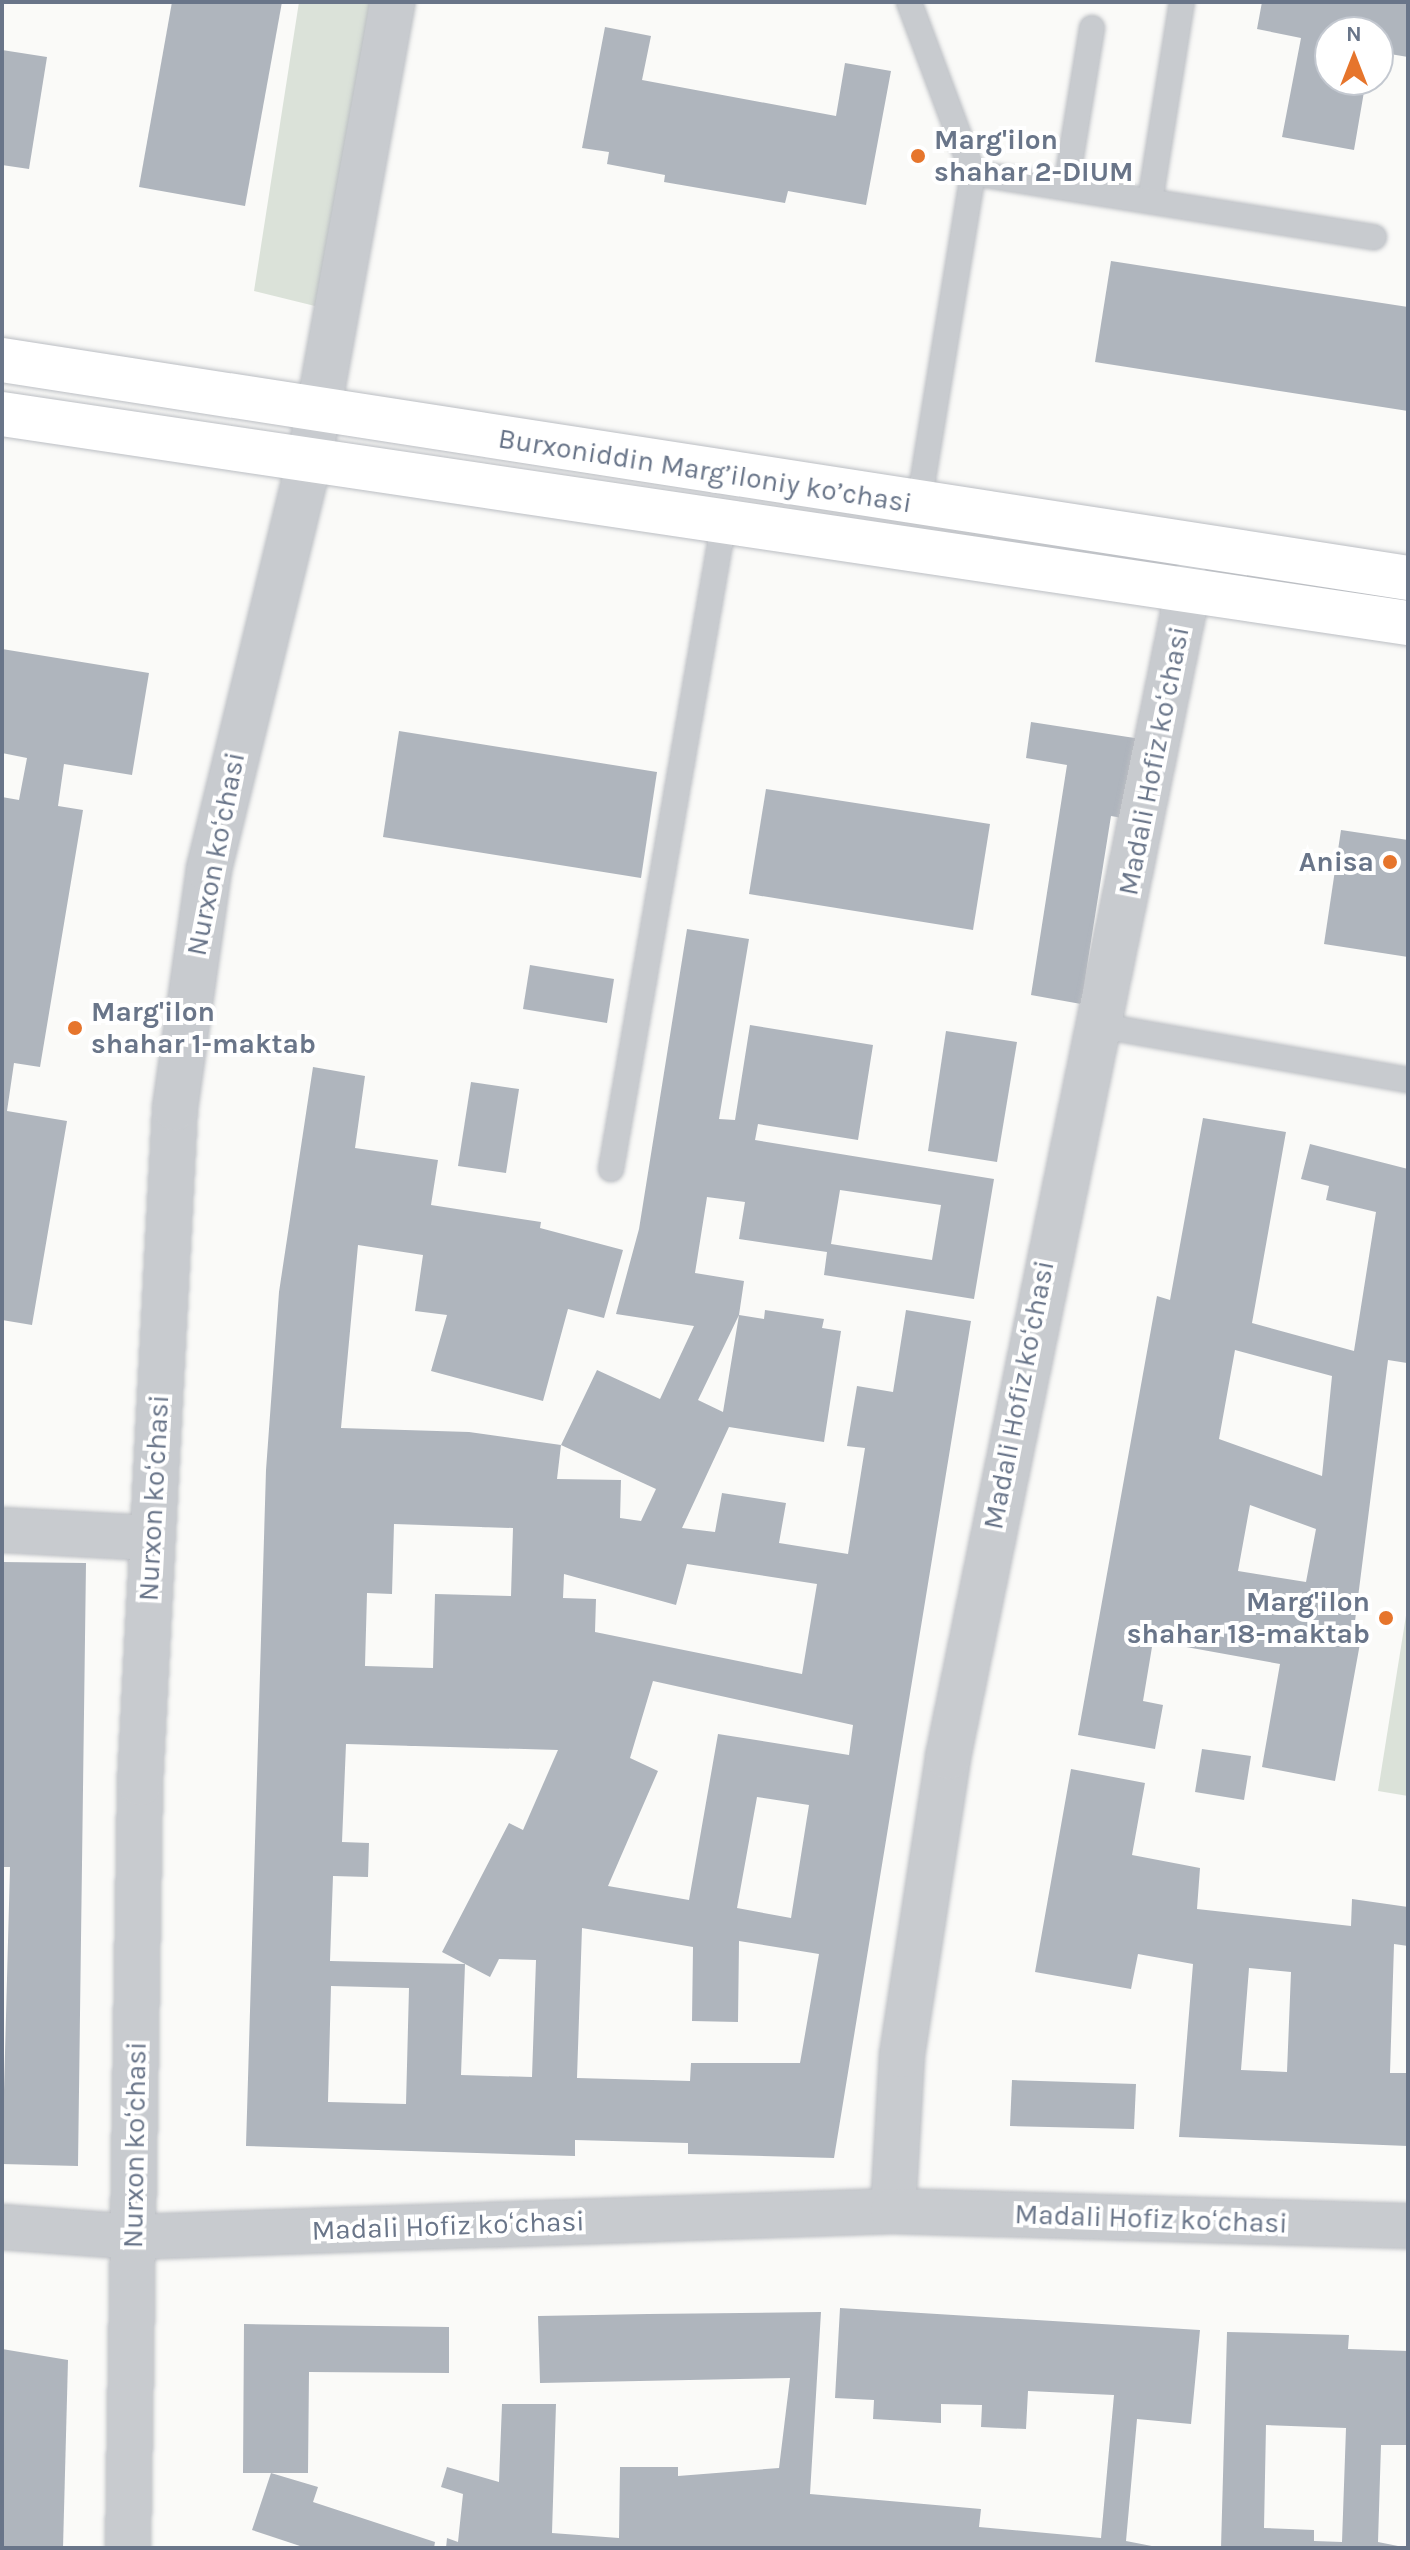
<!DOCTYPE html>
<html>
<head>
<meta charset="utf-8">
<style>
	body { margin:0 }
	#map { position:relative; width:1410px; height:2550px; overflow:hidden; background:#fafaf8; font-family:Karla,sans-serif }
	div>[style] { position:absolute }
	.green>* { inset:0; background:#dbe2d9 }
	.building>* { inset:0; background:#afb5bd }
	.roads { filter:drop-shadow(0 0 2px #bbbec3) drop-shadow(0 0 2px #bbbec3) }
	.lane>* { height:24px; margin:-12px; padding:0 12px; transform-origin:12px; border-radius:12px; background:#c8cbcf }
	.street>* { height:44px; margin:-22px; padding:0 22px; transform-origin:22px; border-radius:22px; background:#c8cbcf }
	.primary>* { height:44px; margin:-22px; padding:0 22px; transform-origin:22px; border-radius:22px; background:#fff }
	.dots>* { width:22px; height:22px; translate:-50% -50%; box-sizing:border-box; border:4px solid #fff; border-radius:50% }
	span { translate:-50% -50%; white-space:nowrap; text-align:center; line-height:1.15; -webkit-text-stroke:8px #fff; paint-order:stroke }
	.poi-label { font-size:28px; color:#697589; font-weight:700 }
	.left { translate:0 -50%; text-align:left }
	.right { translate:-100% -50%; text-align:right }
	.street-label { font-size:28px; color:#697589 }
	.frame { position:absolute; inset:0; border:4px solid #697589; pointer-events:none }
	.north { position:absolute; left:1314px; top:16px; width:80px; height:80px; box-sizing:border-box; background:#fff; border:2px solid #c3c8d0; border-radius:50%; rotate:0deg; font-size:22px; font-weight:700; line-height:32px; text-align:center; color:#697589 }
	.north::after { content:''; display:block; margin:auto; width:28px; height:36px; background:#e6752c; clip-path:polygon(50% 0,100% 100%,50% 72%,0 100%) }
</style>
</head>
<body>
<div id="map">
	<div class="green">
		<div style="clip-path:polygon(299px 2px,370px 2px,319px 307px,254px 291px)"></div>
		<div style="clip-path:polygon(1408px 1603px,1408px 1796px,1378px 1791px)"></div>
	</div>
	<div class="building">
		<div style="clip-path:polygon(172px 2px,282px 2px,245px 206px,139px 187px)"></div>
		<div style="clip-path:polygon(1262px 2px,1408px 2px,1408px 57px,1378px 52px,1378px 32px,1330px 32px,1330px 80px,1366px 80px,1354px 150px,1282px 137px,1301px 38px,1257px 29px)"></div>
		<div style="clip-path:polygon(605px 27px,651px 36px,642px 80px,836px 116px,845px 63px,891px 71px,866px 205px,788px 191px,785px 203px,664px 182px,665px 175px,607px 164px,609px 152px,582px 148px)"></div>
		<div style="clip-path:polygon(2px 50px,47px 57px,29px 169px,2px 165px)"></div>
		<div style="clip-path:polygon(1111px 261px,1408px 307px,1408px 411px,1095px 362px)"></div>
		<div style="clip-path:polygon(2px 649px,149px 673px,132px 775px,64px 764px,58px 806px,83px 810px,40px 1067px,14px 1063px,7px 1111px,67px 1121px,32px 1325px,2px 1320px,2px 797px,19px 800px,27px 758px,2px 753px)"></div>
		<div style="clip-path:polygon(1031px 722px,1141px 739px,1128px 819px,1111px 816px,1081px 1004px,1031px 995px,1067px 765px,1026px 758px)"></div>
		<div style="clip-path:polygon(399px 731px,657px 772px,641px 878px,383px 837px)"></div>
		<div style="clip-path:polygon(766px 789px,990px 824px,973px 930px,749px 894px)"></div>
		<div style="clip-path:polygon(1341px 830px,1408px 840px,1408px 957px,1324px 944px)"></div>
		<div style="clip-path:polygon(evenodd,687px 929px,749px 939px,719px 1119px,735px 1120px,750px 1025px,873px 1045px,858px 1140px,758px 1124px,755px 1140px,994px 1179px,974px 1299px,824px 1275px,827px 1252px,739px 1239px,745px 1202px,707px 1197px,695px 1273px,744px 1281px,739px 1315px,698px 1400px,723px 1412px,739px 1315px,764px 1319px,765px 1310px,824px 1319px,822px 1328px,841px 1331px,824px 1442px,729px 1427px,682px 1528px,715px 1532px,722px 1493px,786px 1503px,779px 1543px,848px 1554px,865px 1448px,847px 1446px,857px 1386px,893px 1392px,906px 1310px,971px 1321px,834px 2158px,688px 2154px,688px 2143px,575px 2140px,575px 2156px,246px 2146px,266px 1470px,279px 1292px,313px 1067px,365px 1076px,355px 1148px,438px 1160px,431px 1205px,541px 1222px,540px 1228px,623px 1250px,604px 1318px,568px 1309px,543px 1401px,431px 1371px,447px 1315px,415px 1311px,423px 1255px,358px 1245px,341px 1428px,469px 1432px,561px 1445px,557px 1479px,621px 1480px,620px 1518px,641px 1521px,656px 1489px,561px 1445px,597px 1370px,660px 1399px,694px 1326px,616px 1314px,639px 1229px,687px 929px,840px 1190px,941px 1205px,932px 1260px,831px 1244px,840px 1190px,687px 929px,394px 1524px,513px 1528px,511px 1596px,435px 1594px,433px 1668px,365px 1666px,367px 1593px,392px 1594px,394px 1524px,687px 929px,687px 1564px,817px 1584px,802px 1674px,595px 1632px,596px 1599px,563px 1598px,564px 1574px,676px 1605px,687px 1564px,687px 929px,653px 1681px,853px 1725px,849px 1755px,718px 1734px,689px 1900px,608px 1886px,658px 1771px,630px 1758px,653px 1681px,687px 929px,346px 1744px,558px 1750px,523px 1830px,509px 1823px,442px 1952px,490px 1977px,499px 1959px,536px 1960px,532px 2077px,461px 2075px,465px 1964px,330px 1961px,333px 1876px,368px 1877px,369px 1843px,342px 1842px,346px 1744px,687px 929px,757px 1797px,809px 1805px,791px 1918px,737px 1908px,757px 1797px,687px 929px,582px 1928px,693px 1947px,692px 2021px,738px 2022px,739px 1941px,819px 1954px,800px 2063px,691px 2063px,690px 2081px,577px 2078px,582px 1928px,687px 929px,331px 1986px,409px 1988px,406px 2104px,328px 2102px,331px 1986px)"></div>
		<div style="clip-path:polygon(530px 965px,614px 979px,607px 1023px,523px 1009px)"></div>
		<div style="clip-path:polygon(946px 1031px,1017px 1042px,997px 1162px,928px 1151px)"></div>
		<div style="clip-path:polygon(471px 1082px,519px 1089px,506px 1173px,458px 1166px)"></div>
		<div style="clip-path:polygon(evenodd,1203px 1118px,1286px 1132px,1252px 1323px,1354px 1351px,1376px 1212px,1326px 1200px,1329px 1186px,1301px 1179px,1310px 1144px,1408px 1169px,1408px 1357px,1407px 1363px,1388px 1360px,1353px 1637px,1361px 1638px,1335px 1781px,1262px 1767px,1280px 1664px,1153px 1641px,1143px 1701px,1163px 1705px,1155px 1749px,1078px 1735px,1157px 1296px,1170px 1300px,1203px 1118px,1235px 1350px,1332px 1376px,1322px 1476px,1219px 1439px,1235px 1350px,1203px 1118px,1250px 1505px,1316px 1529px,1306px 1582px,1238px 1571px,1250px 1505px)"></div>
		<div style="clip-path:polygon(2px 1562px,86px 1563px,78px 2166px,2px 2164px,10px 1867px,2px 1867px)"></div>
		<div style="clip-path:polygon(1202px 1749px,1251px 1756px,1244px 1800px,1195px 1792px)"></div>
		<div style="clip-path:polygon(evenodd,1071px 1769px,1145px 1783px,1132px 1855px,1200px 1868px,1197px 1909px,1351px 1926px,1352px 1899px,1408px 1907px,1408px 1946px,1394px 1944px,1390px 2073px,1408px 2073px,1408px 2146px,1179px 2137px,1193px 1964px,1138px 1954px,1131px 1989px,1035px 1972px,1071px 1769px,1249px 1968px,1291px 1972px,1287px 2072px,1241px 2070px,1249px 1968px)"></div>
		<div style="clip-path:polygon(1012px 2080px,1136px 2084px,1134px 2129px,1010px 2126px)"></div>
		<div style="clip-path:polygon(840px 2308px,1200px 2330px,1191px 2424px,1137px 2419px,1126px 2541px,1162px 2548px,446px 2548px,447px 2538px,458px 2542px,463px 2494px,441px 2487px,447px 2467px,499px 2482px,502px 2404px,556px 2404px,552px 2533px,619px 2538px,620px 2467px,678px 2467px,678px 2476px,779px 2468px,790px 2378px,540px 2383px,538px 2316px,648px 2314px,821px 2312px,810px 2494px,981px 2509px,979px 2527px,1101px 2538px,1114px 2395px,1028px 2391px,1026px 2429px,981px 2427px,982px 2405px,941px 2404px,941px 2423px,873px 2419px,874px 2400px,835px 2398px)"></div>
		<div style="clip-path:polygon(244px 2324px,449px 2327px,449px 2373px,309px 2372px,308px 2473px,243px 2473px)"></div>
		<div style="clip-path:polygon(evenodd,1227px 2332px,1349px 2335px,1348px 2349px,1408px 2351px,1408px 2445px,1381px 2445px,1378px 2542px,1408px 2548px,1221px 2548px,1227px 2332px,1266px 2425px,1346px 2428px,1342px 2542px,1314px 2541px,1314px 2530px,1264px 2528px,1266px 2425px)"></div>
		<div style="clip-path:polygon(2px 2349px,68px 2360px,63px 2548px,2px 2548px)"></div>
		<div style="clip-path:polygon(271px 2473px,318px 2487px,313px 2502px,435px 2542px,434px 2548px,306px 2548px,252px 2530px)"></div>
	</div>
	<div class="roads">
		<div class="lane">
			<div style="left:909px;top:2px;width:183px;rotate:69.5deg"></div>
			<div style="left:1066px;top:187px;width:161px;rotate:-80.7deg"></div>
			<div style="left:1150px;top:201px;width:202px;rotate:-80.9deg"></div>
			<div style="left:919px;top:503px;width:334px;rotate:-80.7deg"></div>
			<div style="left:973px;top:173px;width:406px;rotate:9.1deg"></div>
			<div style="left:1102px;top:1026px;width:311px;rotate:10deg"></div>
			<div style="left:611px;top:1169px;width:658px;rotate:-80.11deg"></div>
		</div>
		<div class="street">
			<div style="left:2px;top:1530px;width:149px;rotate:3.1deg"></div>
			<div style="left:893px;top:2211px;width:156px;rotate:-86.7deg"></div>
			<div style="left:902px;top:2055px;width:302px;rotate:-81.2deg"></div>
			<div style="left:948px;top:1757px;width:1197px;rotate:-78.38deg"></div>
			<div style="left:2px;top:2227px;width:132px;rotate:4.3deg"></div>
			<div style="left:134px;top:2237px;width:759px;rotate:-1.96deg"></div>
			<div style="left:893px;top:2211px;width:515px;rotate:1.67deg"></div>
			<div style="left:128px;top:2548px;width:765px;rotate:-89.1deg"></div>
			<div style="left:140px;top:1783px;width:676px;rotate:-87.03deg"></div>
			<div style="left:175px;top:1108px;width:241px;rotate:-81.9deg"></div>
			<div style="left:209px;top:869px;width:419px;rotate:-76.2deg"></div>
			<div style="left:309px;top:462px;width:468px;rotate:-79.7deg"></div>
		</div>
		<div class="primary">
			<div style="left:2px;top:360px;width:1423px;rotate:8.81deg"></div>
			<div style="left:2px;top:414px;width:1421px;rotate:8.46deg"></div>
		</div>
	</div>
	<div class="dots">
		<div style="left:918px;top:156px;background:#e6752c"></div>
		<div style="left:1390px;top:862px;background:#e6752c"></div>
		<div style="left:75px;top:1028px;background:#e6752c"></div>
		<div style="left:1386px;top:1618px;background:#e6752c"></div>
	</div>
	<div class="poi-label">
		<span class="left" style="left:934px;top:156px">Marg'ilon<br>shahar 2-DIUM</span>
		<span class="right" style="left:1374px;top:862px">Anisa</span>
		<span class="left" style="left:91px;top:1028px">Marg'ilon<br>shahar 1-maktab</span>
		<span class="right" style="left:1370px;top:1618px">Marg'ilon<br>shahar 18-maktab</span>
	</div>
	<div class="street-label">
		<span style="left:705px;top:471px;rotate:9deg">Burxoniddin Marg’iloniy ko’chasi</span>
		<span style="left:1154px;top:761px;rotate:-79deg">Madali Hofiz koʻchasi</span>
		<span style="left:216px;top:854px;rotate:-79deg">Nurxon koʻchasi</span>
		<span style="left:1019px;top:1395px;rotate:-79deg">Madali Hofiz koʻchasi</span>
		<span style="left:154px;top:1498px;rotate:-87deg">Nurxon koʻchasi</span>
		<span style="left:135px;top:2145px;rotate:-89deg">Nurxon koʻchasi</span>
		<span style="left:1151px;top:2219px;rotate:2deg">Madali Hofiz koʻchasi</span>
		<span style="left:448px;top:2226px;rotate:-2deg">Madali Hofiz koʻchasi</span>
	</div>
	<div class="frame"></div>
	<div class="north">N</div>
</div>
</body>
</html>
